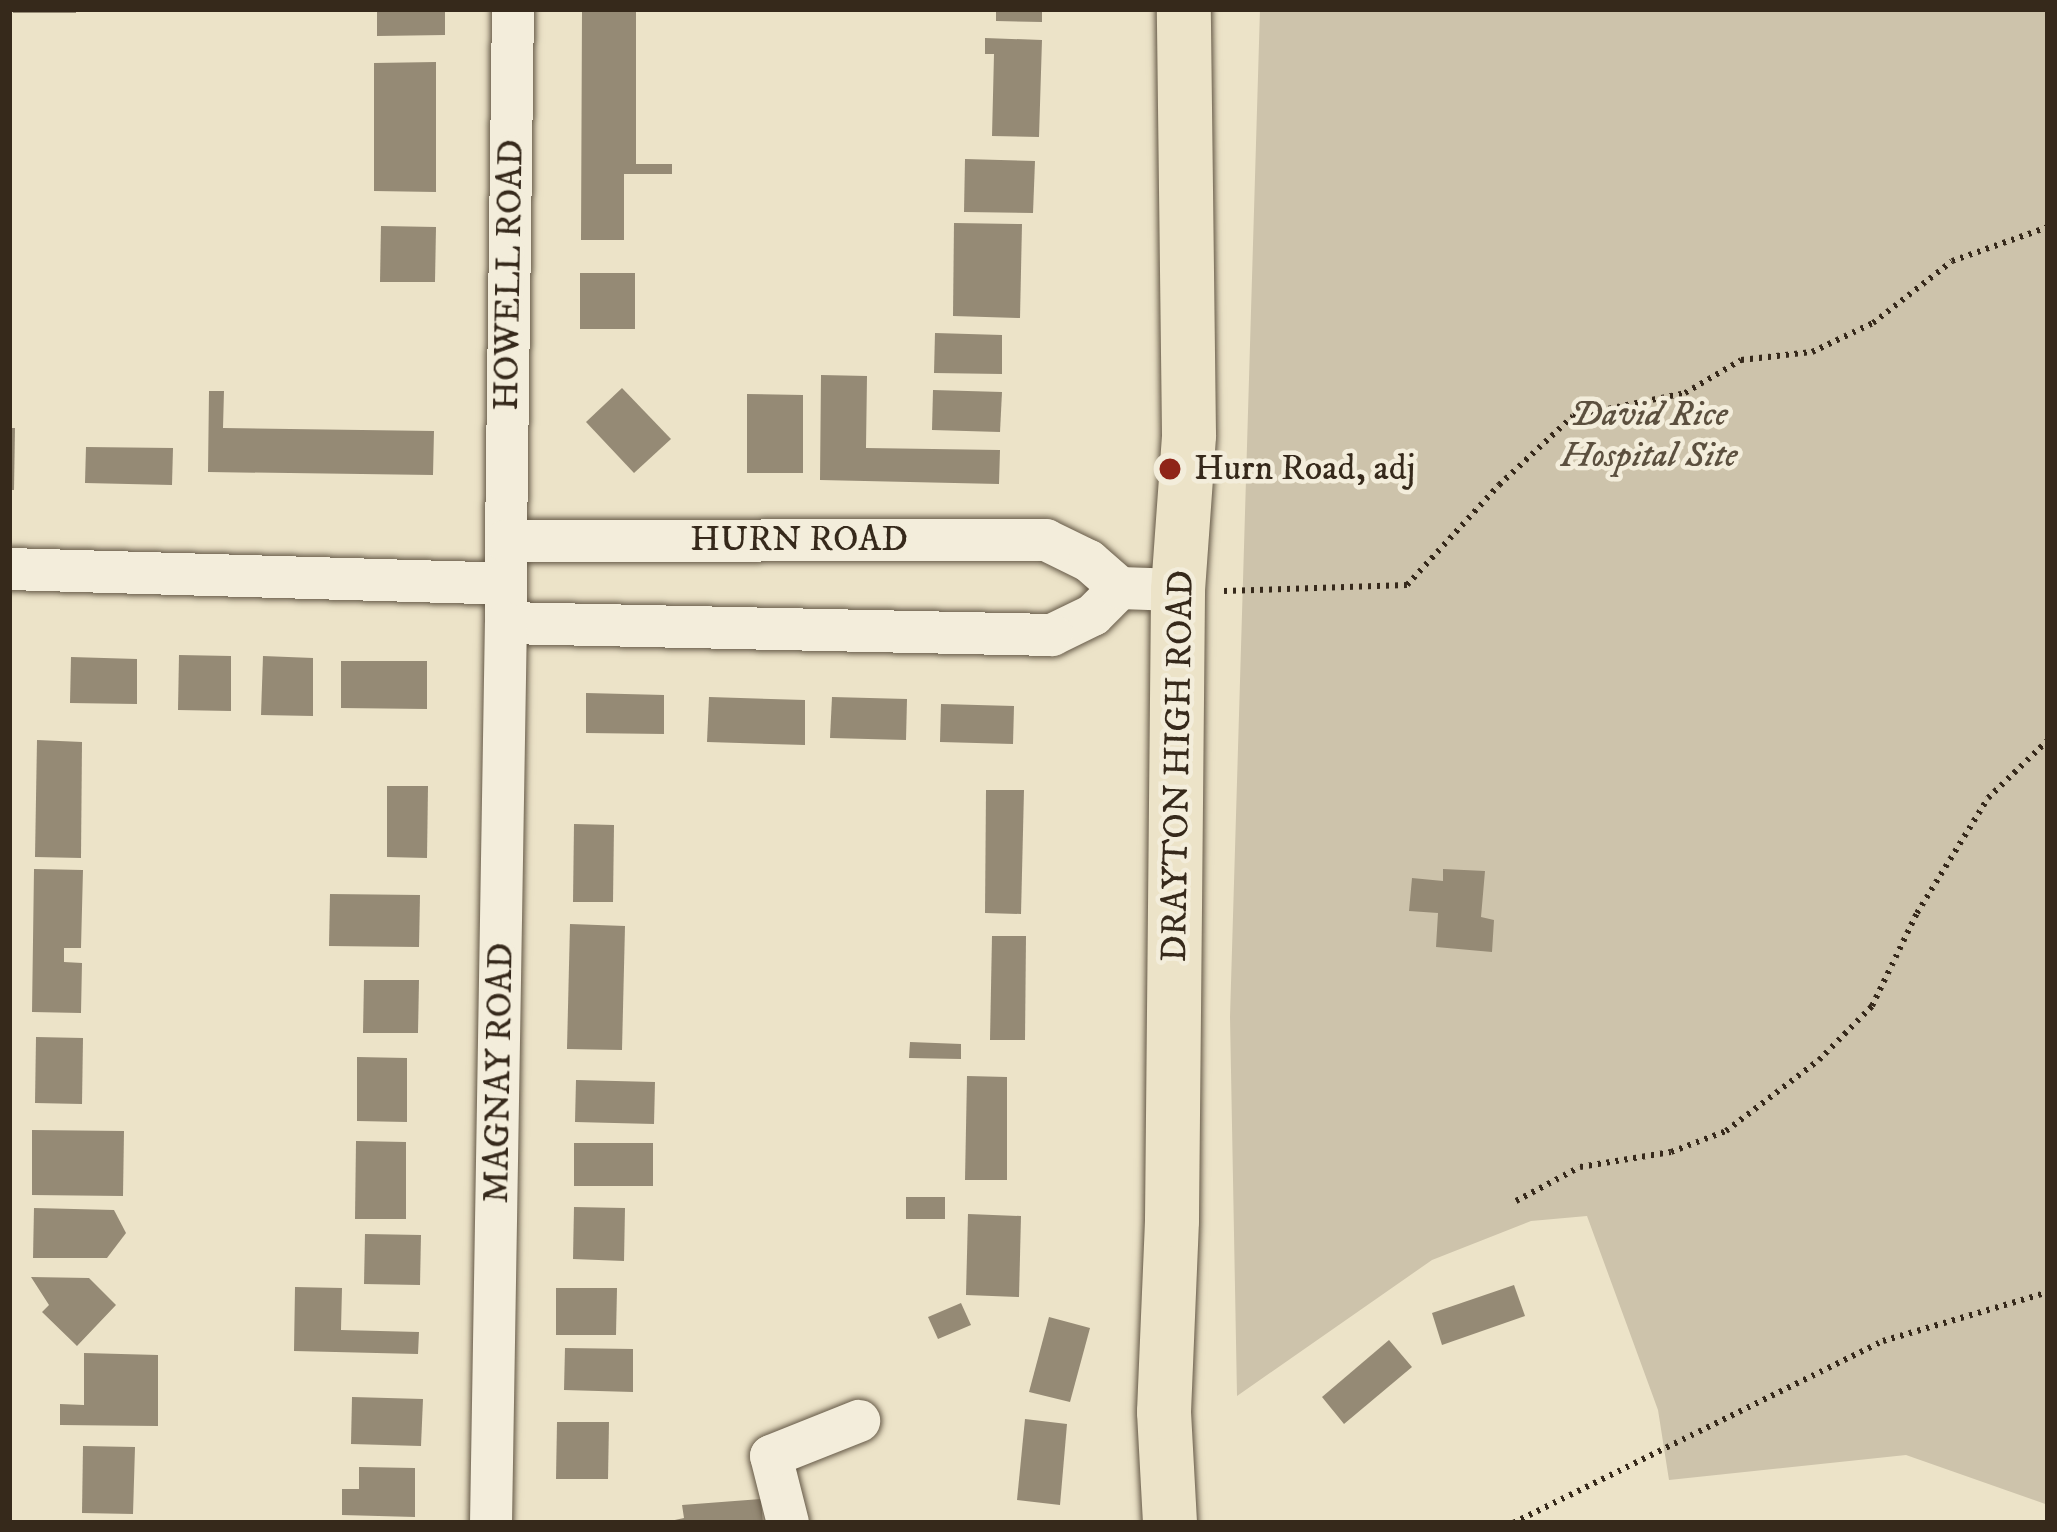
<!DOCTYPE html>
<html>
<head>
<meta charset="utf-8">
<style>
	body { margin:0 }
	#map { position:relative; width:2057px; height:1532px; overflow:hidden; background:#ece3c8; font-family:"IM FELL DW Pica",serif }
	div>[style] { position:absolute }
	.green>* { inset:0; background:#cdc3ab }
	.building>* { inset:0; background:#958a75 }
	.path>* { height:6px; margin-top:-3px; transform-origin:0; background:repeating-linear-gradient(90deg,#36291b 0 3px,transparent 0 9px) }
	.roads { filter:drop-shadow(0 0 3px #645846) drop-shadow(0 0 3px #645846) }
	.minor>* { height:42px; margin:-21px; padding:0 21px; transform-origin:21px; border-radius:21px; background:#f3eddb }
	.major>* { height:54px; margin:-27px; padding:0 27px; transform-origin:27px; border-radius:27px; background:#ece3c8 }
	.dots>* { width:33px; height:33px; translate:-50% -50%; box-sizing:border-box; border:6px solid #f3eddb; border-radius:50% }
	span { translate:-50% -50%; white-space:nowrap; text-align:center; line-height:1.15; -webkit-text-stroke:9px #f3eddb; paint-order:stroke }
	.street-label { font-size:36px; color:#36291b }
	.park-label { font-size:36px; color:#5c503f; font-style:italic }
	.poi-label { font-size:36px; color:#36291b }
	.left { translate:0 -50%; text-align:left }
	.frame { position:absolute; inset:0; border:12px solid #36291b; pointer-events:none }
</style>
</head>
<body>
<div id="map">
	<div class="green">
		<div style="clip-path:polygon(1260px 9px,2048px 9px,2048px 1505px,1906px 1455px,1669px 1480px,1658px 1410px,1587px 1216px,1531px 1221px,1432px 1260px,1237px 1396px,1230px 1017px)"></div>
	</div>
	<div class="building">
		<div style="clip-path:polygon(13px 9px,76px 9px,76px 13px,13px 13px)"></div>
		<div style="clip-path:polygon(377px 9px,445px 9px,445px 35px,377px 36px)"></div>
		<div style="clip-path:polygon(582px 9px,636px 9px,636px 164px,672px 164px,672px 174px,624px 174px,624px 240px,581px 240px)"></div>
		<div style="clip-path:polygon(996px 9px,1042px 9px,1042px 22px,996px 21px)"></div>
		<div style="clip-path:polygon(985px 38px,1042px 40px,1039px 137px,992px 136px,994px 54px,985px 54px)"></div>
		<div style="clip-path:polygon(436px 62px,436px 192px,374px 191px,374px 63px)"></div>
		<div style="clip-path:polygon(965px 159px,1035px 161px,1033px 213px,964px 212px)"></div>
		<div style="clip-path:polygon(954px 223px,1022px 224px,1020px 318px,953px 316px)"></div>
		<div style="clip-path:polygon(381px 226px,436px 227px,435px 282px,380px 282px)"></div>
		<div style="clip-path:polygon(580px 273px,635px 273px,635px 329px,580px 329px)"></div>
		<div style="clip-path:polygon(935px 333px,1002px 335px,1002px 374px,934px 373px)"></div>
		<div style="clip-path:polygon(821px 375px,867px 376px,866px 448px,1000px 450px,999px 484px,820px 480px)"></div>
		<div style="clip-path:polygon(622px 388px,671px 439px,634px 473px,586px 422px)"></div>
		<div style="clip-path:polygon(933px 390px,1002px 392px,1000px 432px,932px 430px)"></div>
		<div style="clip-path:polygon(209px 391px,224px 391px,223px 428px,434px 431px,433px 475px,208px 472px)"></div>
		<div style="clip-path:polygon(747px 394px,803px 395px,803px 473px,747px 473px)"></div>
		<div style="clip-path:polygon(9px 428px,15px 428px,14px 490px,9px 490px)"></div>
		<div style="clip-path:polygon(86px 447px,173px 448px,172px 485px,85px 483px)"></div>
		<div style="clip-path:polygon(179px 655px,231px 656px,231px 711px,178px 710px)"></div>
		<div style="clip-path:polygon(263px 656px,313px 658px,313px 716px,261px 715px)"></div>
		<div style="clip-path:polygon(71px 657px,137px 659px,137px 704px,70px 703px)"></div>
		<div style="clip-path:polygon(341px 661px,427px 661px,427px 709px,341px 708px)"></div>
		<div style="clip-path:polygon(586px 693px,664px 695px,664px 734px,586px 733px)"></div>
		<div style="clip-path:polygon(709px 697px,805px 700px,805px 745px,707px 742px)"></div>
		<div style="clip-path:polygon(832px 697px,907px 699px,906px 740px,830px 738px)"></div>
		<div style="clip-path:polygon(941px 704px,1014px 706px,1013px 744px,940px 742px)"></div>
		<div style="clip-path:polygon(37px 740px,82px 742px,81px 858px,35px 857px)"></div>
		<div style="clip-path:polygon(387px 786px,428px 786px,427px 858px,387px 857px)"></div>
		<div style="clip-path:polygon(986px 790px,1024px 790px,1021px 914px,985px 913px)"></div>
		<div style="clip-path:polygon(574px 824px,614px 825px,613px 902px,573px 902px)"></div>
		<div style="clip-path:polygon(34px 869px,83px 870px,81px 948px,64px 948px,64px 962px,82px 963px,81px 1013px,32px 1012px)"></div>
		<div style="clip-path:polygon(1443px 869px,1485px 871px,1481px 917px,1494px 920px,1492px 952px,1436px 947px,1438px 913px,1409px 911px,1412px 878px,1443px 881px)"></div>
		<div style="clip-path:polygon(330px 894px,420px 895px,419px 947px,329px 946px)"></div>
		<div style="clip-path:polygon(570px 924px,625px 926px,622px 1050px,567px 1049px)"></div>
		<div style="clip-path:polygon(992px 936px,1026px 936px,1025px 1040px,990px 1040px)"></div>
		<div style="clip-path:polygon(364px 980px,419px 980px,418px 1033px,363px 1033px)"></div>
		<div style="clip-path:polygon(36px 1037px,83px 1038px,82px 1104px,35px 1103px)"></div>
		<div style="clip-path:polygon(910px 1042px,961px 1044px,961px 1059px,909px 1058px)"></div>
		<div style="clip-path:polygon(357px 1057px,407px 1058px,407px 1122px,357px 1121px)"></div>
		<div style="clip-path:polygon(967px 1076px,1007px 1077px,1007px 1180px,965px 1180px)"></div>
		<div style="clip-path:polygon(576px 1080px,655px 1082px,654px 1124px,575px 1122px)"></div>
		<div style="clip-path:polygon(32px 1130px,124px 1131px,123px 1196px,32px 1195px)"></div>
		<div style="clip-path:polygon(356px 1141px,406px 1142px,406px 1219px,355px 1219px)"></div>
		<div style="clip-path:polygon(574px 1143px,653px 1143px,653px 1186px,574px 1186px)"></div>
		<div style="clip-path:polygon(906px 1197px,945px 1197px,945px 1219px,906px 1219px)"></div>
		<div style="clip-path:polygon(574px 1207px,625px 1208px,624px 1261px,573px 1259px)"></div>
		<div style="clip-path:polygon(34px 1208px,114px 1210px,126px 1233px,107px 1258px,33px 1258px)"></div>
		<div style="clip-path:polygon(968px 1214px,1021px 1216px,1019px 1297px,966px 1295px)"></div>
		<div style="clip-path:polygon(365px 1234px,421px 1235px,420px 1285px,364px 1284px)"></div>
		<div style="clip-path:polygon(31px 1277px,89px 1278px,116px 1305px,77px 1346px,42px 1312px,49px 1305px)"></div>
		<div style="clip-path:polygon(1514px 1285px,1525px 1316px,1442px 1345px,1432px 1313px)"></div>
		<div style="clip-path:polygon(295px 1287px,342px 1288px,341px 1330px,419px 1332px,418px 1354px,294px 1351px)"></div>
		<div style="clip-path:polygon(556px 1288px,617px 1288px,616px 1335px,556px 1335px)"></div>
		<div style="clip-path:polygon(961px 1303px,971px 1325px,938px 1339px,928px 1317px)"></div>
		<div style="clip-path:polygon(1049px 1317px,1090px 1328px,1070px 1402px,1029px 1392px)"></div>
		<div style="clip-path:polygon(1389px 1340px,1412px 1367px,1344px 1424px,1322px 1397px)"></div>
		<div style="clip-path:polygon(565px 1348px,633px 1349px,633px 1392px,564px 1390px)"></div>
		<div style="clip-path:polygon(84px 1353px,158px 1355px,158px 1426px,60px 1425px,60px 1404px,84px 1405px)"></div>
		<div style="clip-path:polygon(352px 1397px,423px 1399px,421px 1446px,351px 1444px)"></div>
		<div style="clip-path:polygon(1025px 1419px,1067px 1424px,1060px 1505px,1017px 1500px)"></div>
		<div style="clip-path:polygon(557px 1422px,609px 1422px,608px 1479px,556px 1479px)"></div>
		<div style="clip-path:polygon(83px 1446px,135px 1447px,133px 1514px,82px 1513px)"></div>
		<div style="clip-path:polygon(359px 1467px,415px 1468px,415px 1517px,342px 1515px,342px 1489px,359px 1489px)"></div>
		<div style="clip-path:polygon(761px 1499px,763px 1523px,661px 1523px,684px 1518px,682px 1505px)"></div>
	</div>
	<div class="path">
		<div style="left:1224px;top:591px;width:183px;rotate:-1.9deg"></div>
		<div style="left:1407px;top:585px;width:136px;rotate:-47.4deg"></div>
		<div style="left:1499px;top:485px;width:101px;rotate:-43deg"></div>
		<div style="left:1573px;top:416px;width:114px;rotate:-11.6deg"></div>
		<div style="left:1685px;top:393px;width:65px;rotate:-30.5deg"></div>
		<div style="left:1741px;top:360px;width:71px;rotate:-6.4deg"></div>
		<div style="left:1812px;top:352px;width:68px;rotate:-25.4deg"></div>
		<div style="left:1873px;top:323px;width:100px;rotate:-38.1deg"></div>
		<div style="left:1952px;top:261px;width:102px;rotate:-19.5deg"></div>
		<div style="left:1516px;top:1201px;width:72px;rotate:-28deg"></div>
		<div style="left:1580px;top:1167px;width:92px;rotate:-9.4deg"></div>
		<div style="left:1671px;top:1152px;width:59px;rotate:-20.9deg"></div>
		<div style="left:1726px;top:1131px;width:117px;rotate:-37.4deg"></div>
		<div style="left:1819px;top:1060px;width:76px;rotate:-45.5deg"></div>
		<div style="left:1872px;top:1006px;width:103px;rotate:-64.2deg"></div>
		<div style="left:1917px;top:913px;width:135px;rotate:-58.3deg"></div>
		<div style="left:1988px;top:798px;width:83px;rotate:-44deg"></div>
		<div style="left:1513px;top:1523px;width:412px;rotate:-26.2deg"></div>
		<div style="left:1883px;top:1341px;width:172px;rotate:-16.5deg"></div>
	</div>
	<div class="roads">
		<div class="minor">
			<div style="left:506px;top:541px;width:532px;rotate:-89.25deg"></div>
			<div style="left:9px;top:569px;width:495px;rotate:1.7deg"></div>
			<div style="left:1120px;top:588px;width:38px;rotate:135deg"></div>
			<div style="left:1093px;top:615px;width:46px;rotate:154deg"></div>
			<div style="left:1052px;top:635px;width:546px;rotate:-178.74deg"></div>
			<div style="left:506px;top:623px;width:82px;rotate:-90deg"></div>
			<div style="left:506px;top:541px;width:540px;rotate:-0.11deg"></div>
			<div style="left:1046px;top:540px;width:48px;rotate:26deg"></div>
			<div style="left:1089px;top:561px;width:41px;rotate:41.1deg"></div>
			<div style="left:1120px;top:588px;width:58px;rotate:2deg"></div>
			<div style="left:491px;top:1523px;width:900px;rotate:-89.05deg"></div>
			<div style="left:788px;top:1523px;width:69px;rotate:-104.2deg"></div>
			<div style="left:771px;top:1456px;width:95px;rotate:-21.7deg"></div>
		</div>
		<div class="major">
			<div style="left:1170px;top:1523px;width:111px;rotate:-93.1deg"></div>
			<div style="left:1164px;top:1412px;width:192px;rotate:-87.6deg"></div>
			<div style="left:1172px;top:1220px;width:630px;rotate:-89.45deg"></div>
			<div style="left:1178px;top:590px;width:155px;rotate:-85.9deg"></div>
			<div style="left:1189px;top:435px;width:426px;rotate:-90.7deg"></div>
		</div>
	</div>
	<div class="dots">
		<div style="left:1170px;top:469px;background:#8f2418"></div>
	</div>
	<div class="street-label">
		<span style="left:509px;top:275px;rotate:-89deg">HOWELL ROAD</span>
		<span style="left:799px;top:540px">HURN ROAD</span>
		<span style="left:1178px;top:766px;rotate:-89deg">DRAYTON HIGH ROAD</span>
		<span style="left:499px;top:1073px;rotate:-89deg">MAGNAY ROAD</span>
	</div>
	<div class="park-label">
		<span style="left:1649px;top:435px">David Rice<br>Hospital Site</span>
	</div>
	<div class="poi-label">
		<span class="left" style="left:1194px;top:469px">Hurn Road, adj</span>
	</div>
	<div class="frame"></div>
</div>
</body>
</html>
